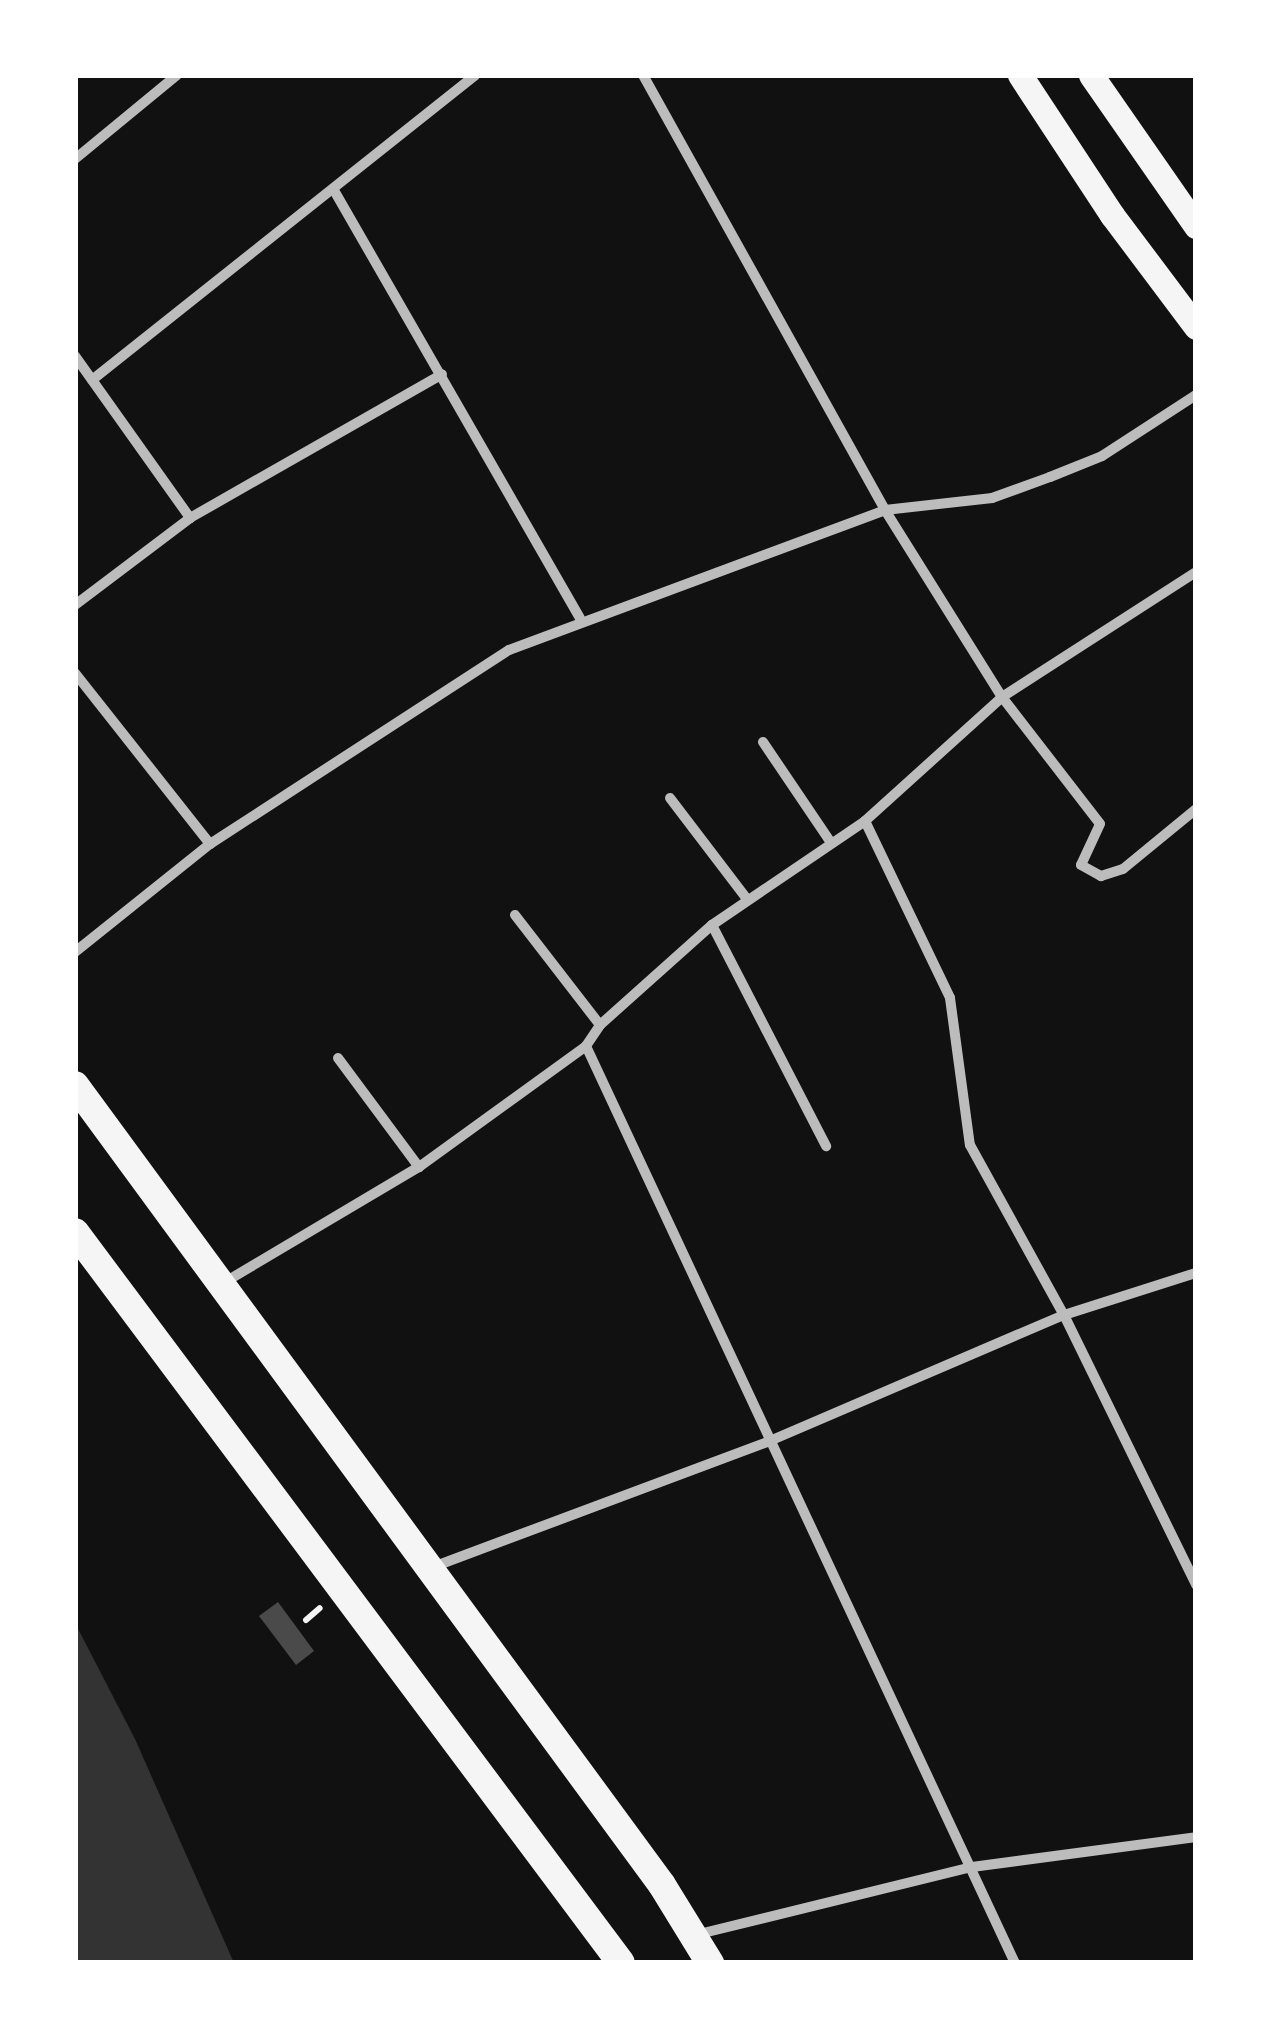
<!DOCTYPE html>
<html>
<head>
<meta charset="utf-8">
<style>
	body { margin:0 }
	#map { position:relative; width:1271px; height:2038px; overflow:hidden; background:#111; font-family:"Archivo Narrow",sans-serif }
	div>[style] { position:absolute }
	.water>* { inset:0; background:#333 }
	.building>* { inset:0; background:#4a4a4a }
	.path>* { height:6px; margin:-3px; padding:0 3px; transform-origin:3px; border-radius:3px; background:#f5f5f5 }
	.minor>* { height:10px; margin:-5px; padding:0 5px; transform-origin:5px; border-radius:5px; background:#bcbcbc }
	.primary>* { height:25px; margin:-12.5px; padding:0 12.5px; transform-origin:12.5px; border-radius:12.5px; background:#f5f5f5 }
	.trunk>* { height:28px; margin:-14px; padding:0 14px; transform-origin:14px; border-radius:14px; background:#f5f5f5 }
	span { translate:-50% -50%; white-space:nowrap; text-align:center; line-height:1.15; -webkit-text-stroke:8px #fff; paint-order:stroke }
	.frame { position:absolute; inset:0; border:78px solid #fff; pointer-events:none }
</style>
</head>
<body>
<div id="map">
	<div class="water">
		<div style="clip-path:polygon(75px 1623px,135px 1739px,234px 1963px,75px 1963px)"></div>
	</div>
	<div class="building">
		<div style="clip-path:polygon(278px 1602px,314px 1651px,296px 1665px,259px 1616px)"></div>
	</div>
	<div class="path">
		<div style="left:306px;top:1620px;width:18px;rotate:-41deg"></div>
	</div>
	<div class="minor">
		<div style="left:643px;top:75px;width:498px;rotate:60.9deg"></div>
		<div style="left:885px;top:510px;width:221px;rotate:58deg"></div>
		<div style="left:1002px;top:697px;width:160px;rotate:52.3deg"></div>
		<div style="left:1100px;top:824px;width:45px;rotate:114.9deg"></div>
		<div style="left:1081px;top:865px;width:23px;rotate:29deg"></div>
		<div style="left:1101px;top:876px;width:23px;rotate:-18deg"></div>
		<div style="left:1123px;top:869px;width:94px;rotate:-39.4deg"></div>
		<div style="left:75px;top:159px;width:132px;rotate:-39.5deg"></div>
		<div style="left:335px;top:192px;width:491px;rotate:60.1deg"></div>
		<div style="left:75px;top:356px;width:199px;rotate:54.6deg"></div>
		<div style="left:92px;top:380px;width:490px;rotate:-38.5deg"></div>
		<div style="left:75px;top:605px;width:144px;rotate:-37.1deg"></div>
		<div style="left:190px;top:518px;width:290px;rotate:-29.7deg"></div>
		<div style="left:75px;top:673px;width:218px;rotate:51.7deg"></div>
		<div style="left:763px;top:742px;width:118px;rotate:56deg"></div>
		<div style="left:670px;top:798px;width:127px;rotate:52.7deg"></div>
		<div style="left:865px;top:821px;width:196px;rotate:64.3deg"></div>
		<div style="left:950px;top:998px;width:148px;rotate:82.3deg"></div>
		<div style="left:970px;top:1145px;width:194px;rotate:61.1deg"></div>
		<div style="left:1064px;top:1315px;width:301px;rotate:63.9deg"></div>
		<div style="left:515px;top:915px;width:139px;rotate:52.3deg"></div>
		<div style="left:712px;top:925px;width:249px;rotate:62.7deg"></div>
		<div style="left:75px;top:952px;width:173px;rotate:-38.7deg"></div>
		<div style="left:210px;top:844px;width:356px;rotate:-33deg"></div>
		<div style="left:509px;top:650px;width:401px;rotate:-20.4deg"></div>
		<div style="left:885px;top:510px;width:108px;rotate:-6.4deg"></div>
		<div style="left:992px;top:498px;width:62px;rotate:-19.9deg"></div>
		<div style="left:1050px;top:477px;width:56px;rotate:-22deg"></div>
		<div style="left:1102px;top:456px;width:112px;rotate:-33deg"></div>
		<div style="left:586px;top:1046px;width:1012px;rotate:64.93deg"></div>
		<div style="left:338px;top:1058px;width:136px;rotate:53.4deg"></div>
		<div style="left:225px;top:1282px;width:226px;rotate:-30.7deg"></div>
		<div style="left:419px;top:1167px;width:206px;rotate:-35.9deg"></div>
		<div style="left:586px;top:1046px;width:25px;rotate:-56deg"></div>
		<div style="left:600px;top:1025px;width:150px;rotate:-41.8deg"></div>
		<div style="left:712px;top:925px;width:185px;rotate:-34.2deg"></div>
		<div style="left:865px;top:821px;width:185px;rotate:-42.1deg"></div>
		<div style="left:1002px;top:697px;width:231px;rotate:-32.8deg"></div>
		<div style="left:433px;top:1567px;width:362px;rotate:-20.5deg"></div>
		<div style="left:772px;top:1440px;width:318px;rotate:-23.2deg"></div>
		<div style="left:1064px;top:1315px;width:139px;rotate:-17.7deg"></div>
		<div style="left:695px;top:1935px;width:285px;rotate:-13.8deg"></div>
		<div style="left:972px;top:1867px;width:226px;rotate:-7.6deg"></div>
	</div>
	<div class="primary">
		<div style="left:1020px;top:75px;width:168px;rotate:56.7deg"></div>
		<div style="left:1112px;top:215px;width:140px;rotate:53.1deg"></div>
		<div style="left:1091px;top:75px;width:184px;rotate:55.2deg"></div>
	</div>
	<div class="trunk">
		<div style="left:75px;top:1085px;width:992px;rotate:53.73deg"></div>
		<div style="left:662px;top:1885px;width:92px;rotate:58.4deg"></div>
		<div style="left:75px;top:1232px;width:912px;rotate:53.24deg"></div>
	</div>
	<div class="frame"></div>
</div>
</body>
</html>
